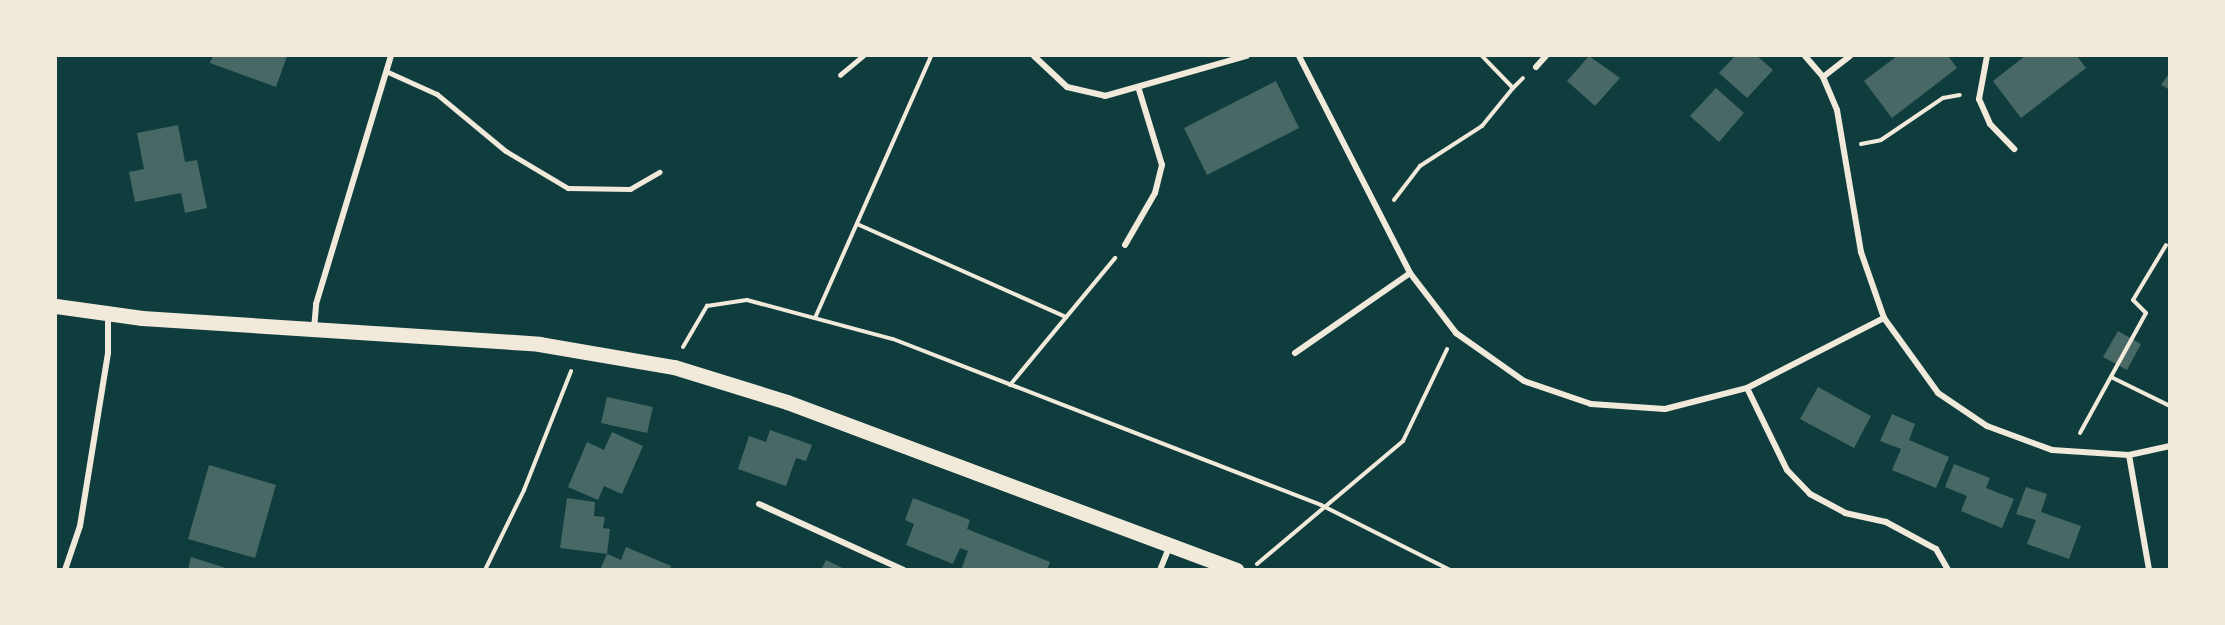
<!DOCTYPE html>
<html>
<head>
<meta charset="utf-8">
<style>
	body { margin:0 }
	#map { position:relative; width:2225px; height:625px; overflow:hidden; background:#0f3d3e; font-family:Signika,sans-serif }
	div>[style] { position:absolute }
	.building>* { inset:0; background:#486865 }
	.path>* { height:4px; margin:-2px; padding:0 2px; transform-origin:2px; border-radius:2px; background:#f1e9da }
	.service>* { height:4.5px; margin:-2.25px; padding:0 2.25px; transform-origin:2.25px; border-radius:2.25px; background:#f1e9da }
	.minor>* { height:6px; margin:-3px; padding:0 3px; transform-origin:3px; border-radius:3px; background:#f1e9da }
	.primary>* { height:15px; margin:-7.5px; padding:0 7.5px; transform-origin:7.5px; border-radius:7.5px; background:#f1e9da }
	span { translate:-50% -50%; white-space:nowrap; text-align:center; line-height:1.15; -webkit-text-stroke:6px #f1e9da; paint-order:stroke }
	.frame { position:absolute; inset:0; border:57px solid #f1e9da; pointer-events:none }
</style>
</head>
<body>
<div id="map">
	<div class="building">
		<div style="clip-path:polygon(213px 56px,287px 56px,276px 87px,210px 63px)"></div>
		<div style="clip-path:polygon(1589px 56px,1620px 78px,1595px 106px,1567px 81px)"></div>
		<div style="clip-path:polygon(1735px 56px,1757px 56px,1773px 70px,1747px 98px,1719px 73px)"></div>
		<div style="clip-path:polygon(1897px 56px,1948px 56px,1957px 68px,1892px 118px,1864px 81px)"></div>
		<div style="clip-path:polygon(2025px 56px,2077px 56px,2086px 68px,2021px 118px,1993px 81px)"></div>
		<div style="clip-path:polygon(2170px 72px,2170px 90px,2161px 85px)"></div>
		<div style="clip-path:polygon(1276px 81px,1299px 128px,1207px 175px,1184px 128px)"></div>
		<div style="clip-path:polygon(1716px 88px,1744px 113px,1719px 142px,1690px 116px)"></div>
		<div style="clip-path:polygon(178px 125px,185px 162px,197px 160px,207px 208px,185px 213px,181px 193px,135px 202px,129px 172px,144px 169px,137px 133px)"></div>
		<div style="clip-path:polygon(2118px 331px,2141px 344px,2127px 370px,2103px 357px)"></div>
		<div style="clip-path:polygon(1818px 387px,1871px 416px,1854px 448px,1800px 419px)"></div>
		<div style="clip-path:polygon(607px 397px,653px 407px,647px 433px,601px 423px)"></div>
		<div style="clip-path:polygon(1892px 414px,1915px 424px,1909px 440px,1949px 457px,1936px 488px,1892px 470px,1901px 449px,1880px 441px)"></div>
		<div style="clip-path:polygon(770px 430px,812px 445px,806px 461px,796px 458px,786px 486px,738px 469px,749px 436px,766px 442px)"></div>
		<div style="clip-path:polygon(612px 432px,643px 446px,622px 494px,604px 486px,598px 500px,568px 487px,587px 442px,604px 450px)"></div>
		<div style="clip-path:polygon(1954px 464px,1990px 478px,1986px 488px,2014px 499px,2002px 528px,1961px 511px,1967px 496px,1945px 487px)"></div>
		<div style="clip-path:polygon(209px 465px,276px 485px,255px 558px,188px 539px)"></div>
		<div style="clip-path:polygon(2026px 487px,2047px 494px,2041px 512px,2081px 526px,2069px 559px,2027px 544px,2036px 520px,2016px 514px)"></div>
		<div style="clip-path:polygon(567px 498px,595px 502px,594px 516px,605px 517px,603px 528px,610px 529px,607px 554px,560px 548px)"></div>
		<div style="clip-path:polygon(913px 498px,970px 520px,967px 529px,1050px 562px,1047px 570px,961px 570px,968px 551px,960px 548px,953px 564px,906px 545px,914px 524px,905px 520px)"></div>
		<div style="clip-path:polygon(626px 547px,671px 566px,670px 570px,600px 570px,607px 554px,621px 560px)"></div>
		<div style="clip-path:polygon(191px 557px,229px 569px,229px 570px,188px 570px)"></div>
		<div style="clip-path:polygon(826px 560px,847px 570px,821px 570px)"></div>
	</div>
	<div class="path">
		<div style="left:1513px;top:88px;width:14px;rotate:-45deg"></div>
		<div style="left:1861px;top:144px;width:20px;rotate:-11deg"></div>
		<div style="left:1881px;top:140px;width:75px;rotate:-34.1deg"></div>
		<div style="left:1943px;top:98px;width:17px;rotate:-10deg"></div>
		<div style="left:1394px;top:200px;width:43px;rotate:-52.6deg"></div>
		<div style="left:1420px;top:166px;width:74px;rotate:-32.8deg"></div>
		<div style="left:1482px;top:126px;width:49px;rotate:-50.8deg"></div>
		<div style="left:1513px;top:88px;width:45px;rotate:-134.1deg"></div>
		<div style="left:857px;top:224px;width:229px;rotate:24deg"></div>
		<div style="left:815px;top:318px;width:287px;rotate:-66.1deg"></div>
		<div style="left:683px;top:347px;width:48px;rotate:-59.7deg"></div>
		<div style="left:707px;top:306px;width:40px;rotate:-8.5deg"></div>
		<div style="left:747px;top:300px;width:151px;rotate:15deg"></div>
		<div style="left:893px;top:339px;width:459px;rotate:21.2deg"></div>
		<div style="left:1321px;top:505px;width:144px;rotate:26.7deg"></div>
		<div style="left:2111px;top:377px;width:66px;rotate:26.2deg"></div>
		<div style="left:1010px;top:385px;width:165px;rotate:-50.4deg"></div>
		<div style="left:2080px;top:433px;width:137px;rotate:-61.2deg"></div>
		<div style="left:2146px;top:313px;width:18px;rotate:-135deg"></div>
		<div style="left:2133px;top:300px;width:64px;rotate:-59deg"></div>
		<div style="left:1257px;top:564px;width:191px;rotate:-40.1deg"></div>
		<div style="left:1403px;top:441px;width:102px;rotate:-64.4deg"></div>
		<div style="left:485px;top:570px;width:89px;rotate:-64deg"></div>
		<div style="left:524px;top:490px;width:128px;rotate:-68.4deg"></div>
	</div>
	<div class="service">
		<div style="left:386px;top:71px;width:56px;rotate:24.3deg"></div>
		<div style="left:437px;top:94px;width:89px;rotate:39.6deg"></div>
		<div style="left:506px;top:151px;width:72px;rotate:30.8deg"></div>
		<div style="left:568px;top:188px;width:62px;rotate:0.9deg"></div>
		<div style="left:630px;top:189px;width:34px;rotate:-30deg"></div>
		<div style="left:840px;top:75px;width:30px;rotate:-40deg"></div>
	</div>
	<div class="minor">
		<div style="left:1034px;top:56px;width:45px;rotate:43.2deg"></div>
		<div style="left:1067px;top:87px;width:39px;rotate:13deg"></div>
		<div style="left:1105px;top:96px;width:147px;rotate:-15.8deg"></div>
		<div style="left:1299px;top:56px;width:244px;rotate:62.9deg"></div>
		<div style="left:1410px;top:273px;width:76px;rotate:52.5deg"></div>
		<div style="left:1456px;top:333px;width:83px;rotate:35.2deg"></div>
		<div style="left:1524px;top:381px;width:71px;rotate:18.9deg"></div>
		<div style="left:1591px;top:404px;width:74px;rotate:3.9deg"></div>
		<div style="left:1665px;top:409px;width:85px;rotate:-14.4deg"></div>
		<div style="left:1747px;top:388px;width:154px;rotate:-27.1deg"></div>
		<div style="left:1805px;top:56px;width:28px;rotate:49deg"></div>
		<div style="left:1823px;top:77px;width:36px;rotate:67deg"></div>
		<div style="left:1837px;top:110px;width:144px;rotate:80.4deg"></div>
		<div style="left:1861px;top:252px;width:70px;rotate:70.8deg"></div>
		<div style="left:1884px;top:318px;width:92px;rotate:54.2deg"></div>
		<div style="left:1938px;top:393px;width:59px;rotate:34deg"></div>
		<div style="left:1987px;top:426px;width:69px;rotate:20.3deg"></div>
		<div style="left:2052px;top:450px;width:77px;rotate:3.7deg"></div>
		<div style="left:2129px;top:455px;width:42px;rotate:-12.4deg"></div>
		<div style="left:1987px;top:56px;width:44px;rotate:100.5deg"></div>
		<div style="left:1979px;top:99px;width:27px;rotate:66deg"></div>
		<div style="left:1990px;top:124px;width:35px;rotate:46deg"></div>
		<div style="left:1536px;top:67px;width:15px;rotate:-48deg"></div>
		<div style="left:1823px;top:77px;width:34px;rotate:-38deg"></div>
		<div style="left:1125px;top:245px;width:60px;rotate:-60deg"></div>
		<div style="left:1155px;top:193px;width:29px;rotate:-76deg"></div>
		<div style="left:1162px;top:165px;width:78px;rotate:-107deg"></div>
		<div style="left:314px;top:329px;width:25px;rotate:-85deg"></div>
		<div style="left:316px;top:304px;width:259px;rotate:-73.2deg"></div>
		<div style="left:1295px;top:353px;width:140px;rotate:-34.8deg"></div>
		<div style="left:1747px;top:388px;width:91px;rotate:64deg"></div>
		<div style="left:1787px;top:470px;width:33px;rotate:46deg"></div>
		<div style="left:1810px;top:494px;width:40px;rotate:28deg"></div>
		<div style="left:1845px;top:513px;width:42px;rotate:12.4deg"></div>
		<div style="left:1886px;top:522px;width:57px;rotate:28.4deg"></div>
		<div style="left:1936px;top:549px;width:24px;rotate:60deg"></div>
		<div style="left:2129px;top:455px;width:117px;rotate:80.1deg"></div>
		<div style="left:759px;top:504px;width:159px;rotate:24.5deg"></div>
		<div style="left:65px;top:570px;width:46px;rotate:-71.2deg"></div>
		<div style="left:80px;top:526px;width:175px;rotate:-80.8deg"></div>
		<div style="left:108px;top:353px;width:39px;rotate:-90deg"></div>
		<div style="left:1160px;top:570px;width:27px;rotate:-68deg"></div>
	</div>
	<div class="primary">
		<div style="left:56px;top:306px;width:87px;rotate:7.9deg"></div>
		<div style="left:142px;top:318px;width:398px;rotate:3.7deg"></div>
		<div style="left:539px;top:344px;width:137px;rotate:9.7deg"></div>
		<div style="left:674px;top:367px;width:118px;rotate:17.2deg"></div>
		<div style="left:787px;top:402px;width:480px;rotate:20.5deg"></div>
	</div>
	<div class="frame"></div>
</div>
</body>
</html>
